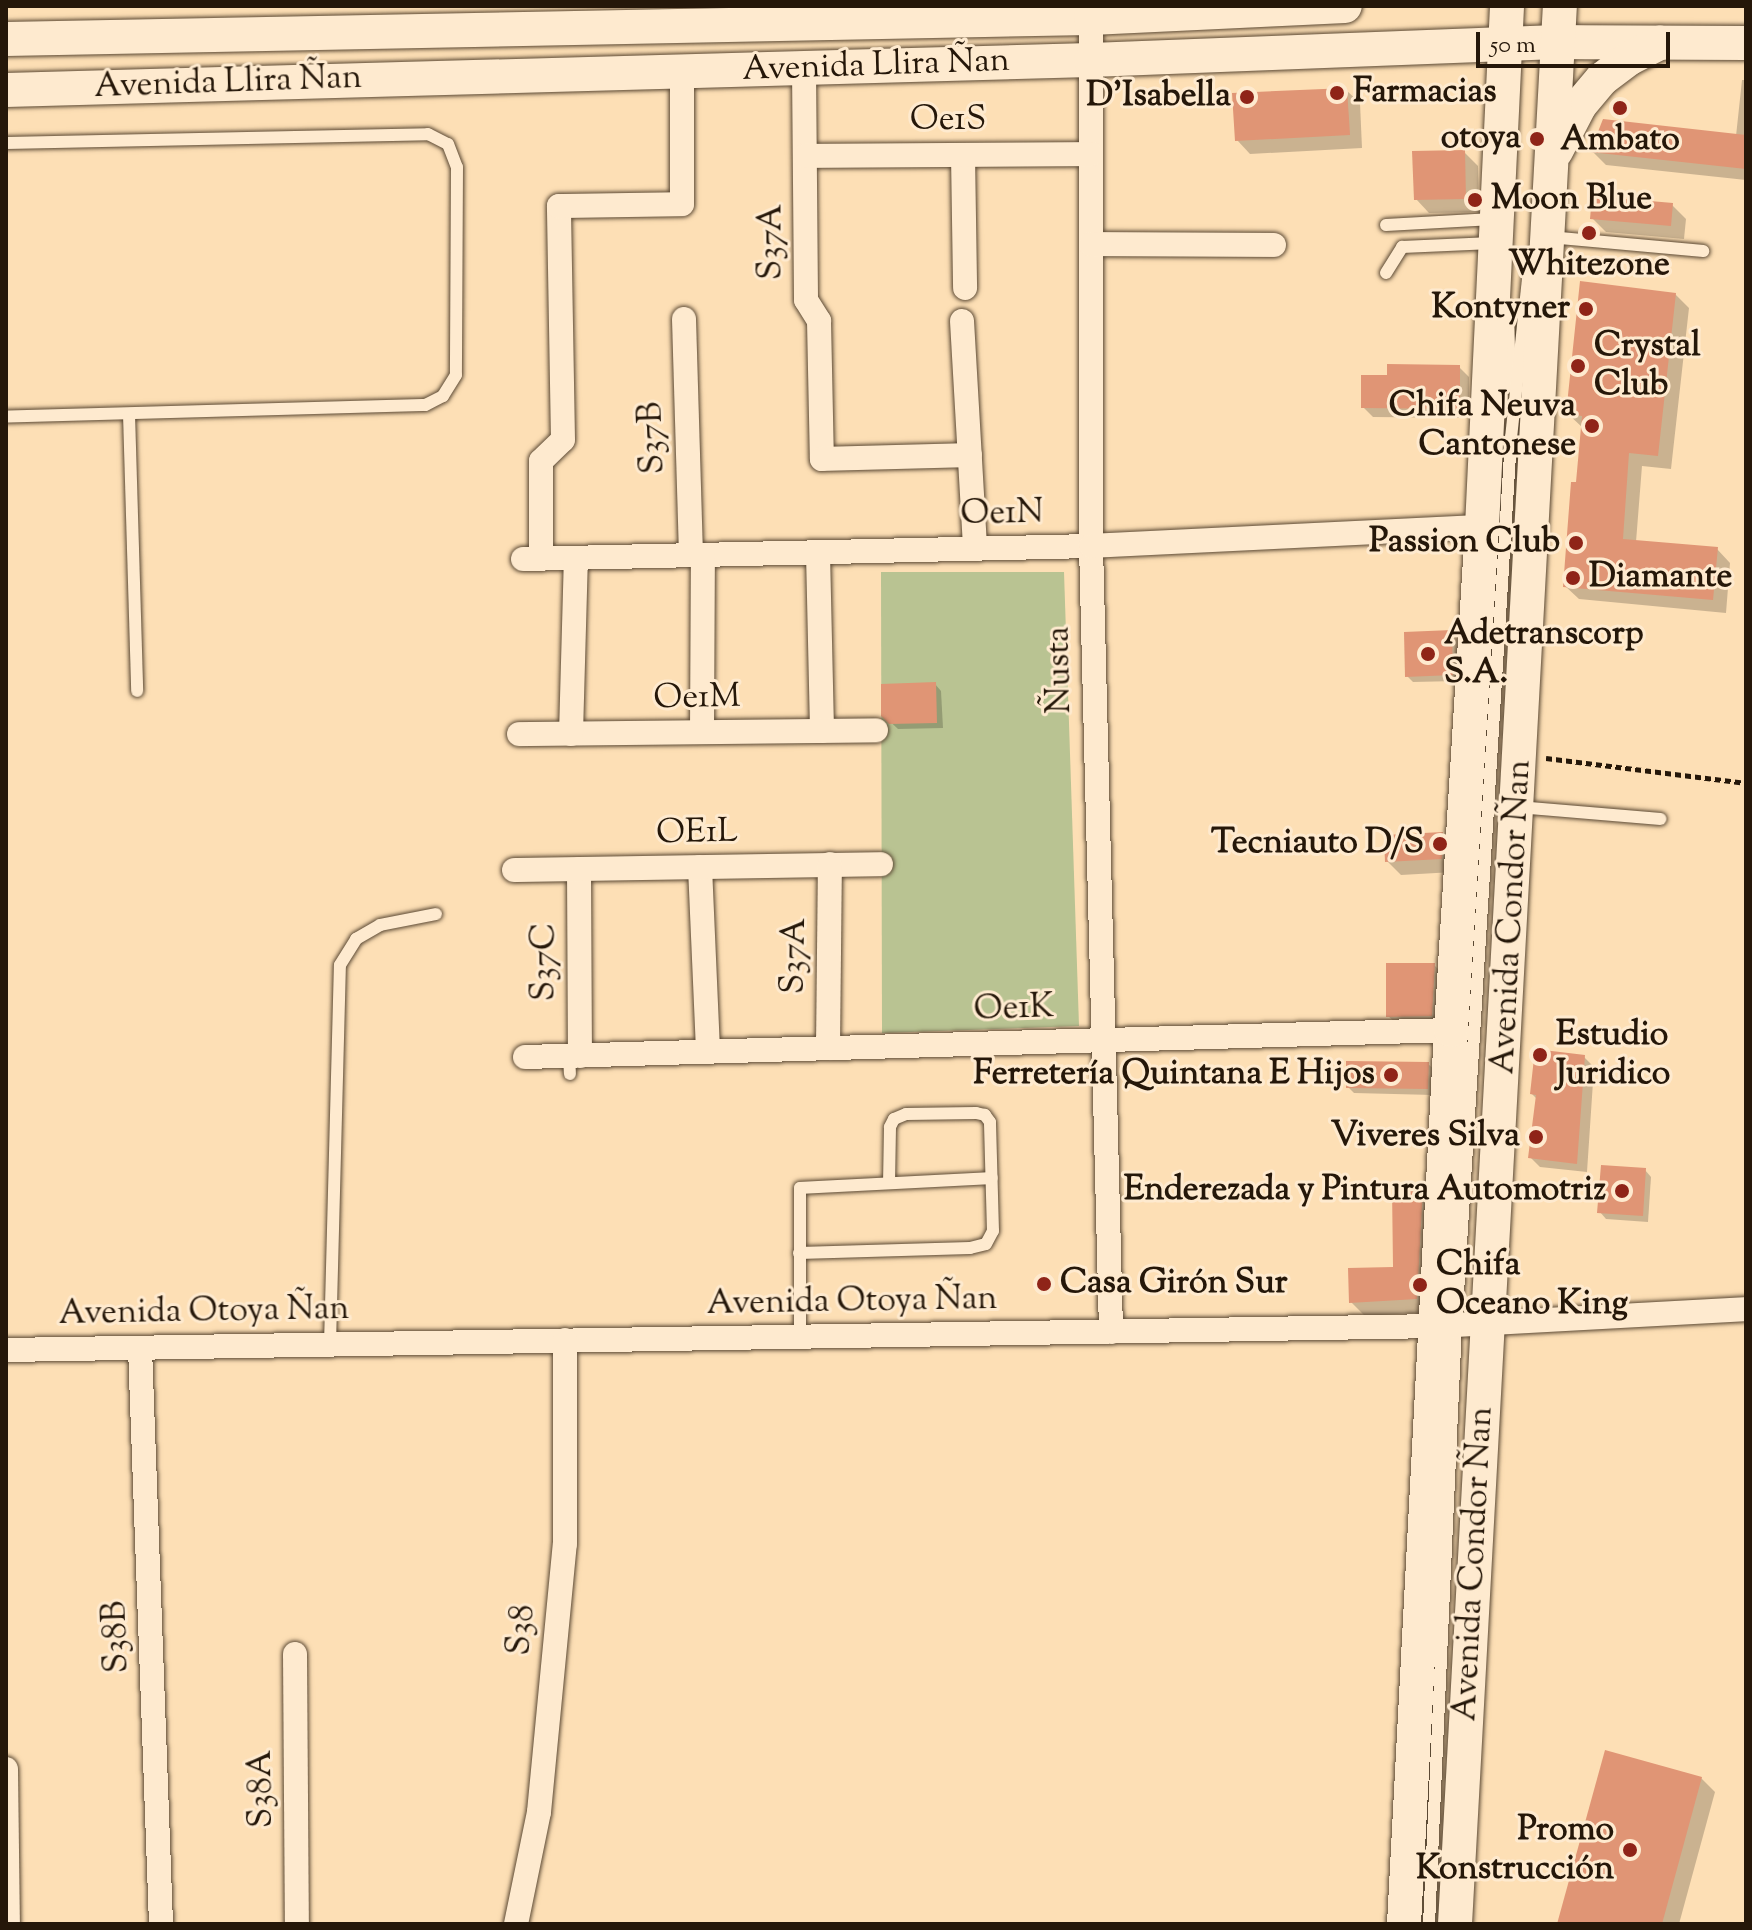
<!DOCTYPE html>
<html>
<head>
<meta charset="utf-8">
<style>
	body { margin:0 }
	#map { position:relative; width:1752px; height:1930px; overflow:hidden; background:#fddfb5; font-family:"Sorts Mill Goudy",serif }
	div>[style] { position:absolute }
	.green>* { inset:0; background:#b9c392 }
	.shadow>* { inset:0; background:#0003 }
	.building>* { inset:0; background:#e09575 }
	.path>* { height:5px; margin-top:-2.5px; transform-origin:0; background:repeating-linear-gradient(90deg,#251709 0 6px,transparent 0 10px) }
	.roads { filter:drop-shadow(0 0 2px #5b4934) drop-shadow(0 0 2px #5b4934) }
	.lane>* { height:12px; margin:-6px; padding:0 6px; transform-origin:6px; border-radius:6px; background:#feeacf }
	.street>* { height:24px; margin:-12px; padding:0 12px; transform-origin:12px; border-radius:12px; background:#feeacf }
	.secondary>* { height:34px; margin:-17px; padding:0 17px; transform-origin:17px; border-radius:17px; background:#feeacf }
	.dots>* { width:22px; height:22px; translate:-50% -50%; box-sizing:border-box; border:4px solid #feeacf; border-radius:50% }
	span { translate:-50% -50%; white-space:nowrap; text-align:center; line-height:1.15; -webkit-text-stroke:6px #feeacf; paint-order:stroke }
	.street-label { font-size:34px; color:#251709 }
	.poi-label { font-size:34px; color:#251709; font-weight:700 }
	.left { translate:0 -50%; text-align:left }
	.right { translate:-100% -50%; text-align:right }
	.frame { position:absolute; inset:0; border:8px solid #251709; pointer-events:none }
	.scale { position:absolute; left:1476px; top:32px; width:194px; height:36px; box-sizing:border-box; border:4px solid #251709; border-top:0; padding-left:10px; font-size:24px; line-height:28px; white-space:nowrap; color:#251709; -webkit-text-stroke:6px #feeacf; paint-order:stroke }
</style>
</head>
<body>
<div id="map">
	<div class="green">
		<div style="clip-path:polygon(881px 572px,1064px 572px,1079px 1026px,882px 1033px)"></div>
	</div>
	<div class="shadow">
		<div style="clip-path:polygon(1742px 80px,1746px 80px,1746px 180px,1606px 165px,1592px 151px,1736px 136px)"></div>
		<div style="clip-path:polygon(1346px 90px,1360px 103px,1362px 148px,1250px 154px,1237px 140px)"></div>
		<div style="clip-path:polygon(1464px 152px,1478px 166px,1479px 212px,1429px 213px,1416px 199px)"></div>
		<div style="clip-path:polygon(1672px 205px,1686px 219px,1684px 239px,1606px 232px,1592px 218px)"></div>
		<div style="clip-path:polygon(1675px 294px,1689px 308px,1671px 469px,1642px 466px,1636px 542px,1717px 549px,1730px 563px,1726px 613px,1579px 599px,1565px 586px,1583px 428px,1568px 414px)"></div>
		<div style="clip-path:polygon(1459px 367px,1469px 377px,1469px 418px,1373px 417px,1363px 407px,1389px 377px)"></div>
		<div style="clip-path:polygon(1451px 632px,1457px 639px,1458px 681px,1413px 682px,1407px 676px)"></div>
		<div style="clip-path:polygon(935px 684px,941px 691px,943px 728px,898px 729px,883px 715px)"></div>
		<div style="clip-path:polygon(1442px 834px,1456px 848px,1454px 872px,1401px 875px,1387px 861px)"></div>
		<div style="clip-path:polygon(1434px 965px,1444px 975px,1441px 1025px,1399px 1026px,1388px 1016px)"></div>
		<div style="clip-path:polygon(1584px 1057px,1594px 1067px,1587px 1172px,1540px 1167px,1530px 1157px,1537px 1099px,1532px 1094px)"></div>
		<div style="clip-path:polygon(1428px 1064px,1435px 1070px,1433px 1095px,1354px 1093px,1348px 1087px)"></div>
		<div style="clip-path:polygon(1645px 1170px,1651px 1177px,1648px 1222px,1606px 1219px,1600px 1212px)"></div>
		<div style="clip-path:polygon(1422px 1190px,1435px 1203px,1430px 1312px,1365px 1316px,1351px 1302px,1395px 1269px)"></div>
		<div style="clip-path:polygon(1701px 1778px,1715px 1792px,1679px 1924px,1559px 1924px)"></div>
	</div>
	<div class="building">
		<div style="clip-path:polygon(1347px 88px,1350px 135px,1235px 141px,1232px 93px)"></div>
		<div style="clip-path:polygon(1603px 119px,1746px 135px,1746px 169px,1590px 152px)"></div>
		<div style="clip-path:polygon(1465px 150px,1466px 199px,1414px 200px,1412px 151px)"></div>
		<div style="clip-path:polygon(1592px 196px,1673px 203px,1671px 226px,1590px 219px)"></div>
		<div style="clip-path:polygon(1580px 281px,1676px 293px,1658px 456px,1629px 453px,1623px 539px,1718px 547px,1713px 600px,1563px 587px,1571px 482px,1576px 482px,1582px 416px,1566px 414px)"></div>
		<div style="clip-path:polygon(1387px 364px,1460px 365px,1460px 409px,1361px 408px,1361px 375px,1387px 375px)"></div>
		<div style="clip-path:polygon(1452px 630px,1453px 675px,1405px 677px,1404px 632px)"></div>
		<div style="clip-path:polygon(936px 682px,937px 723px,889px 724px,881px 716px,881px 684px)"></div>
		<div style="clip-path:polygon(1443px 832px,1442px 859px,1385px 862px,1384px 835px)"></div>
		<div style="clip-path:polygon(1386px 963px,1435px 963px,1432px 1016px,1386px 1017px)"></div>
		<div style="clip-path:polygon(1535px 1049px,1585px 1055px,1577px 1164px,1528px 1158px,1536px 1095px,1530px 1094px)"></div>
		<div style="clip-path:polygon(1346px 1061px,1429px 1062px,1428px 1089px,1346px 1088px)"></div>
		<div style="clip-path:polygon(1601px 1165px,1646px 1168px,1643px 1216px,1597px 1213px)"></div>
		<div style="clip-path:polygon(1392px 1188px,1423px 1188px,1417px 1299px,1349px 1303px,1348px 1268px,1393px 1267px)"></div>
		<div style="clip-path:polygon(1605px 1750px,1702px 1777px,1662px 1924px,1557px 1924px)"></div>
	</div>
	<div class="path">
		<div style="left:1546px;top:758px;width:202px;rotate:7.1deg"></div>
	</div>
	<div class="roads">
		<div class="lane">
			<div style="left:6px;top:143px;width:422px;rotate:-1.2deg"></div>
			<div style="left:428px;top:134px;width:22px;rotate:27deg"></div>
			<div style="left:448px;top:144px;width:25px;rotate:69deg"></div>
			<div style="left:457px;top:167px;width:208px;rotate:90.3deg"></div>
			<div style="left:456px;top:375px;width:25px;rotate:122deg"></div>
			<div style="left:443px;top:396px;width:20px;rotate:153deg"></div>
			<div style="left:425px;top:405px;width:419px;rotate:178.4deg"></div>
			<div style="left:1386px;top:225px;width:107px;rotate:-3.2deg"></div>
			<div style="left:1549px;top:237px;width:155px;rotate:5.2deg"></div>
			<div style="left:1386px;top:273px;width:31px;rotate:-58deg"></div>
			<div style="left:1402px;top:247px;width:90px;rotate:-2.5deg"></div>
			<div style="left:1508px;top:313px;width:73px;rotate:88.4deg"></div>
			<div style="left:129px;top:414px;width:277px;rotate:88.3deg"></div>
			<div style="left:1518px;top:807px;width:143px;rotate:4.8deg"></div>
			<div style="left:569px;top:1056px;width:18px;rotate:87deg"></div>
			<div style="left:799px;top:1253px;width:171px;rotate:-1.7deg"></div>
			<div style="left:970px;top:1248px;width:16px;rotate:-14deg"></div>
			<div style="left:986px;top:1244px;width:15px;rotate:-62deg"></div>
			<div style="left:993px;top:1231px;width:109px;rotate:-91.6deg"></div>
			<div style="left:990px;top:1122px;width:9px;rotate:-126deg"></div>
			<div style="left:985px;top:1115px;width:9px;rotate:-167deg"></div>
			<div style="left:976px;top:1113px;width:70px;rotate:179.2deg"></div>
			<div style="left:906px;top:1114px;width:13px;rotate:157deg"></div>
			<div style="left:894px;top:1119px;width:9px;rotate:117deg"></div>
			<div style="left:890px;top:1127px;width:56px;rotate:91deg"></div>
			<div style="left:800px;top:1337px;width:149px;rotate:-90deg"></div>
			<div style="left:800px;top:1188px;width:192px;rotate:-3deg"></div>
			<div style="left:330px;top:1344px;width:379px;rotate:-88.5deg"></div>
			<div style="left:340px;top:965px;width:31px;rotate:-58deg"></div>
			<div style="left:356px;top:939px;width:28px;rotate:-30deg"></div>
			<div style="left:380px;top:925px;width:57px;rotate:-11.1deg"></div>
			<div style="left:1429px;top:1924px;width:600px;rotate:-87.42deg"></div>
			<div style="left:1456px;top:1325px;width:889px;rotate:-86.45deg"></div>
			<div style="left:1511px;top:438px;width:170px;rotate:-83.9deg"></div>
		</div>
		<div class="street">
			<div style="left:1091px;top:6px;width:540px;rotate:90deg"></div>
			<div style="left:1091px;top:546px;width:786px;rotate:88.54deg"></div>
			<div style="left:804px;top:68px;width:232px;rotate:89.5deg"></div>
			<div style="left:806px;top:300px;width:25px;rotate:58deg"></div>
			<div style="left:819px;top:321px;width:138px;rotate:88.8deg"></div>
			<div style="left:822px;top:459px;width:148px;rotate:-1.5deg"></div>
			<div style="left:963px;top:155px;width:133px;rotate:89.1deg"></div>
			<div style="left:805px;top:156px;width:286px;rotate:-0.4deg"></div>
			<div style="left:1091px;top:244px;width:183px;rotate:0.3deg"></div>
			<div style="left:684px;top:319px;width:236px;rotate:88.3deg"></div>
			<div style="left:962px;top:321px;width:228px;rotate:86.7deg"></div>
			<div style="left:818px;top:553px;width:178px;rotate:88.7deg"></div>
			<div style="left:523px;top:559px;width:568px;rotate:-1.31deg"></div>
			<div style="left:1091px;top:546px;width:391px;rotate:-2.8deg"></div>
			<div style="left:541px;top:559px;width:98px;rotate:-90deg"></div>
			<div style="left:541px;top:461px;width:30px;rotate:-44deg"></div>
			<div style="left:563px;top:440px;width:234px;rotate:-91deg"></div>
			<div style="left:559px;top:206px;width:123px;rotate:-0.9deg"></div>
			<div style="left:682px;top:204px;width:133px;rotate:-90deg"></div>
			<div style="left:702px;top:732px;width:177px;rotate:-89.7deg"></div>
			<div style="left:519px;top:734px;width:357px;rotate:-0.6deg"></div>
			<div style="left:571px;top:734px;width:176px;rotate:-88.4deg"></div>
			<div style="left:700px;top:867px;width:185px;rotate:87.5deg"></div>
			<div style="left:579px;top:869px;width:187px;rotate:89.7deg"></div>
			<div style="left:514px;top:870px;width:367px;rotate:-0.9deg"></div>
			<div style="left:828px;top:1048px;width:184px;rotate:-89.4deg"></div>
			<div style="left:525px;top:1057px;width:926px;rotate:-1.67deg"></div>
			<div style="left:140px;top:1348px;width:576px;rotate:87.91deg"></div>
			<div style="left:6px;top:1350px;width:1429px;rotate:-0.96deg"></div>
			<div style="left:1435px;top:1326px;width:311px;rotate:-3.1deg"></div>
			<div style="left:295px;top:1654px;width:270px;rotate:89.6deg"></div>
			<div style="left:6px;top:1769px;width:155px;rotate:89.3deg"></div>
			<div style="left:516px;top:1924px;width:114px;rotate:-78.4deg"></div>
			<div style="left:539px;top:1812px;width:269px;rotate:-84.5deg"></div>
			<div style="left:565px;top:1544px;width:204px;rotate:-90deg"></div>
		</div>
		<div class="secondary">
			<div style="left:6px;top:39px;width:1085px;rotate:-1.11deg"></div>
			<div style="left:1091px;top:18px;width:254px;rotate:-2.7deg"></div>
			<div style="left:6px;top:90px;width:1085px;rotate:-1.58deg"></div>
			<div style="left:1091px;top:60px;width:466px;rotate:-2.2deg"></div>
			<div style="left:1557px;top:42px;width:189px;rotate:0.3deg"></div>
			<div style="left:1556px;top:151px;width:52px;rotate:-62.4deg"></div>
			<div style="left:1580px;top:105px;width:34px;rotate:-50deg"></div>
			<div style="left:1602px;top:79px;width:35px;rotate:-37deg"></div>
			<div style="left:1630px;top:58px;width:34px;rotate:-27deg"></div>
			<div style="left:1404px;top:1924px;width:895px;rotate:-86.99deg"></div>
			<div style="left:1451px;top:1030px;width:504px;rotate:-86.47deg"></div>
			<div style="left:1482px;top:527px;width:522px;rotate:-87.25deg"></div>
			<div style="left:1455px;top:1924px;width:1921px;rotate:-86.87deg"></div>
		</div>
	</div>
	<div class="dots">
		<div style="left:1337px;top:93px;background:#8f2418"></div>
		<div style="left:1247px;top:97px;background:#8f2418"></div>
		<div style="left:1620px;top:108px;background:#8f2418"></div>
		<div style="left:1537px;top:139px;background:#8f2418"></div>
		<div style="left:1475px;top:200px;background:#8f2418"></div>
		<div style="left:1589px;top:233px;background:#8f2418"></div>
		<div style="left:1586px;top:309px;background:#8f2418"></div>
		<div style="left:1578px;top:366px;background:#8f2418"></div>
		<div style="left:1592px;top:426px;background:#8f2418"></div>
		<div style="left:1576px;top:543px;background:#8f2418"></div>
		<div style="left:1573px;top:578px;background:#8f2418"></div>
		<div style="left:1428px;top:654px;background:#8f2418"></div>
		<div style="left:1440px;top:844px;background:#8f2418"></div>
		<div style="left:1540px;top:1055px;background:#8f2418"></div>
		<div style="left:1391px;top:1075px;background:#8f2418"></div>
		<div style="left:1536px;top:1137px;background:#8f2418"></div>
		<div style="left:1622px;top:1191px;background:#8f2418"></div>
		<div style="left:1044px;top:1284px;background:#8f2418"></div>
		<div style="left:1420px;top:1285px;background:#8f2418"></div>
		<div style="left:1630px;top:1850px;background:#8f2418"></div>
	</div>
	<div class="street-label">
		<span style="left:876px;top:66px;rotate:-2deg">Avenida Llira Ñan</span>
		<span style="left:228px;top:83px;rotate:-2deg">Avenida Llira Ñan</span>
		<span style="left:948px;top:121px">Oe1S</span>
		<span style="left:772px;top:242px;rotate:-90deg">S37A</span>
		<span style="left:653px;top:438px;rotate:-92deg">S37B</span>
		<span style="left:1002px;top:514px;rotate:-1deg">Oe1N</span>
		<span style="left:1060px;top:670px;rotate:-91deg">Ñusta</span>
		<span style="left:697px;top:698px;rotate:-1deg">Oe1M</span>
		<span style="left:697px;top:833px;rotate:-1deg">OE1L</span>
		<span style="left:1512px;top:917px;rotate:-87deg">Avenida Condor Ñan</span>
		<span style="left:795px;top:956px;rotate:-89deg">S37A</span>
		<span style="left:545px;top:962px;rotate:-90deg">S37C</span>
		<span style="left:1014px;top:1009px;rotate:-2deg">Oe1K</span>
		<span style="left:852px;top:1302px;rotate:-1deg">Avenida Otoya Ñan</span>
		<span style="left:204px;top:1312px;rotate:-1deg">Avenida Otoya Ñan</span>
		<span style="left:1474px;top:1564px;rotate:-87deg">Avenida Condor Ñan</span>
		<span style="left:522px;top:1630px;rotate:-85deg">S38</span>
		<span style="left:117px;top:1637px;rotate:-92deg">S38B</span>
		<span style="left:262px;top:1789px;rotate:-91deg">S38A</span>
	</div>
	<div class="poi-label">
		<span class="left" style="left:1353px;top:93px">Farmacias</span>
		<span class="right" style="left:1231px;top:97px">D'Isabella</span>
		<span class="right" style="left:1521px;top:139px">otoya</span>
		<span style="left:1620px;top:141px">Ambato</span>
		<span class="left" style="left:1491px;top:200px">Moon Blue</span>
		<span style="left:1589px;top:266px">Whitezone</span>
		<span class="right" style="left:1570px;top:309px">Kontyner</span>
		<span class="left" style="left:1594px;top:366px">Crystal<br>Club</span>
		<span class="right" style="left:1576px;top:426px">Chifa Neuva<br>Cantonese</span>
		<span class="right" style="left:1560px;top:543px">Passion Club</span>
		<span class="left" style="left:1589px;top:578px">Diamante</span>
		<span class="left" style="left:1444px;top:654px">Adetranscorp<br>S.A.</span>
		<span class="right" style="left:1424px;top:844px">Tecniauto D/S</span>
		<span class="left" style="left:1556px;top:1055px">Estudio<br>Juridico</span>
		<span class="right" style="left:1375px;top:1075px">Ferretería Quintana E Hijos</span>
		<span class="right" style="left:1520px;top:1137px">Viveres Silva</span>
		<span class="right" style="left:1606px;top:1191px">Enderezada y Pintura Automotriz</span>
		<span class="left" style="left:1436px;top:1285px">Chifa<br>Oceano King</span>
		<span class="left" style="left:1060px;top:1284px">Casa Girón Sur</span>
		<span class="right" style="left:1614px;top:1850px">Promo<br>Konstrucción</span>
	</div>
	<div class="frame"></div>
	<div class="scale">50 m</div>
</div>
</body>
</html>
